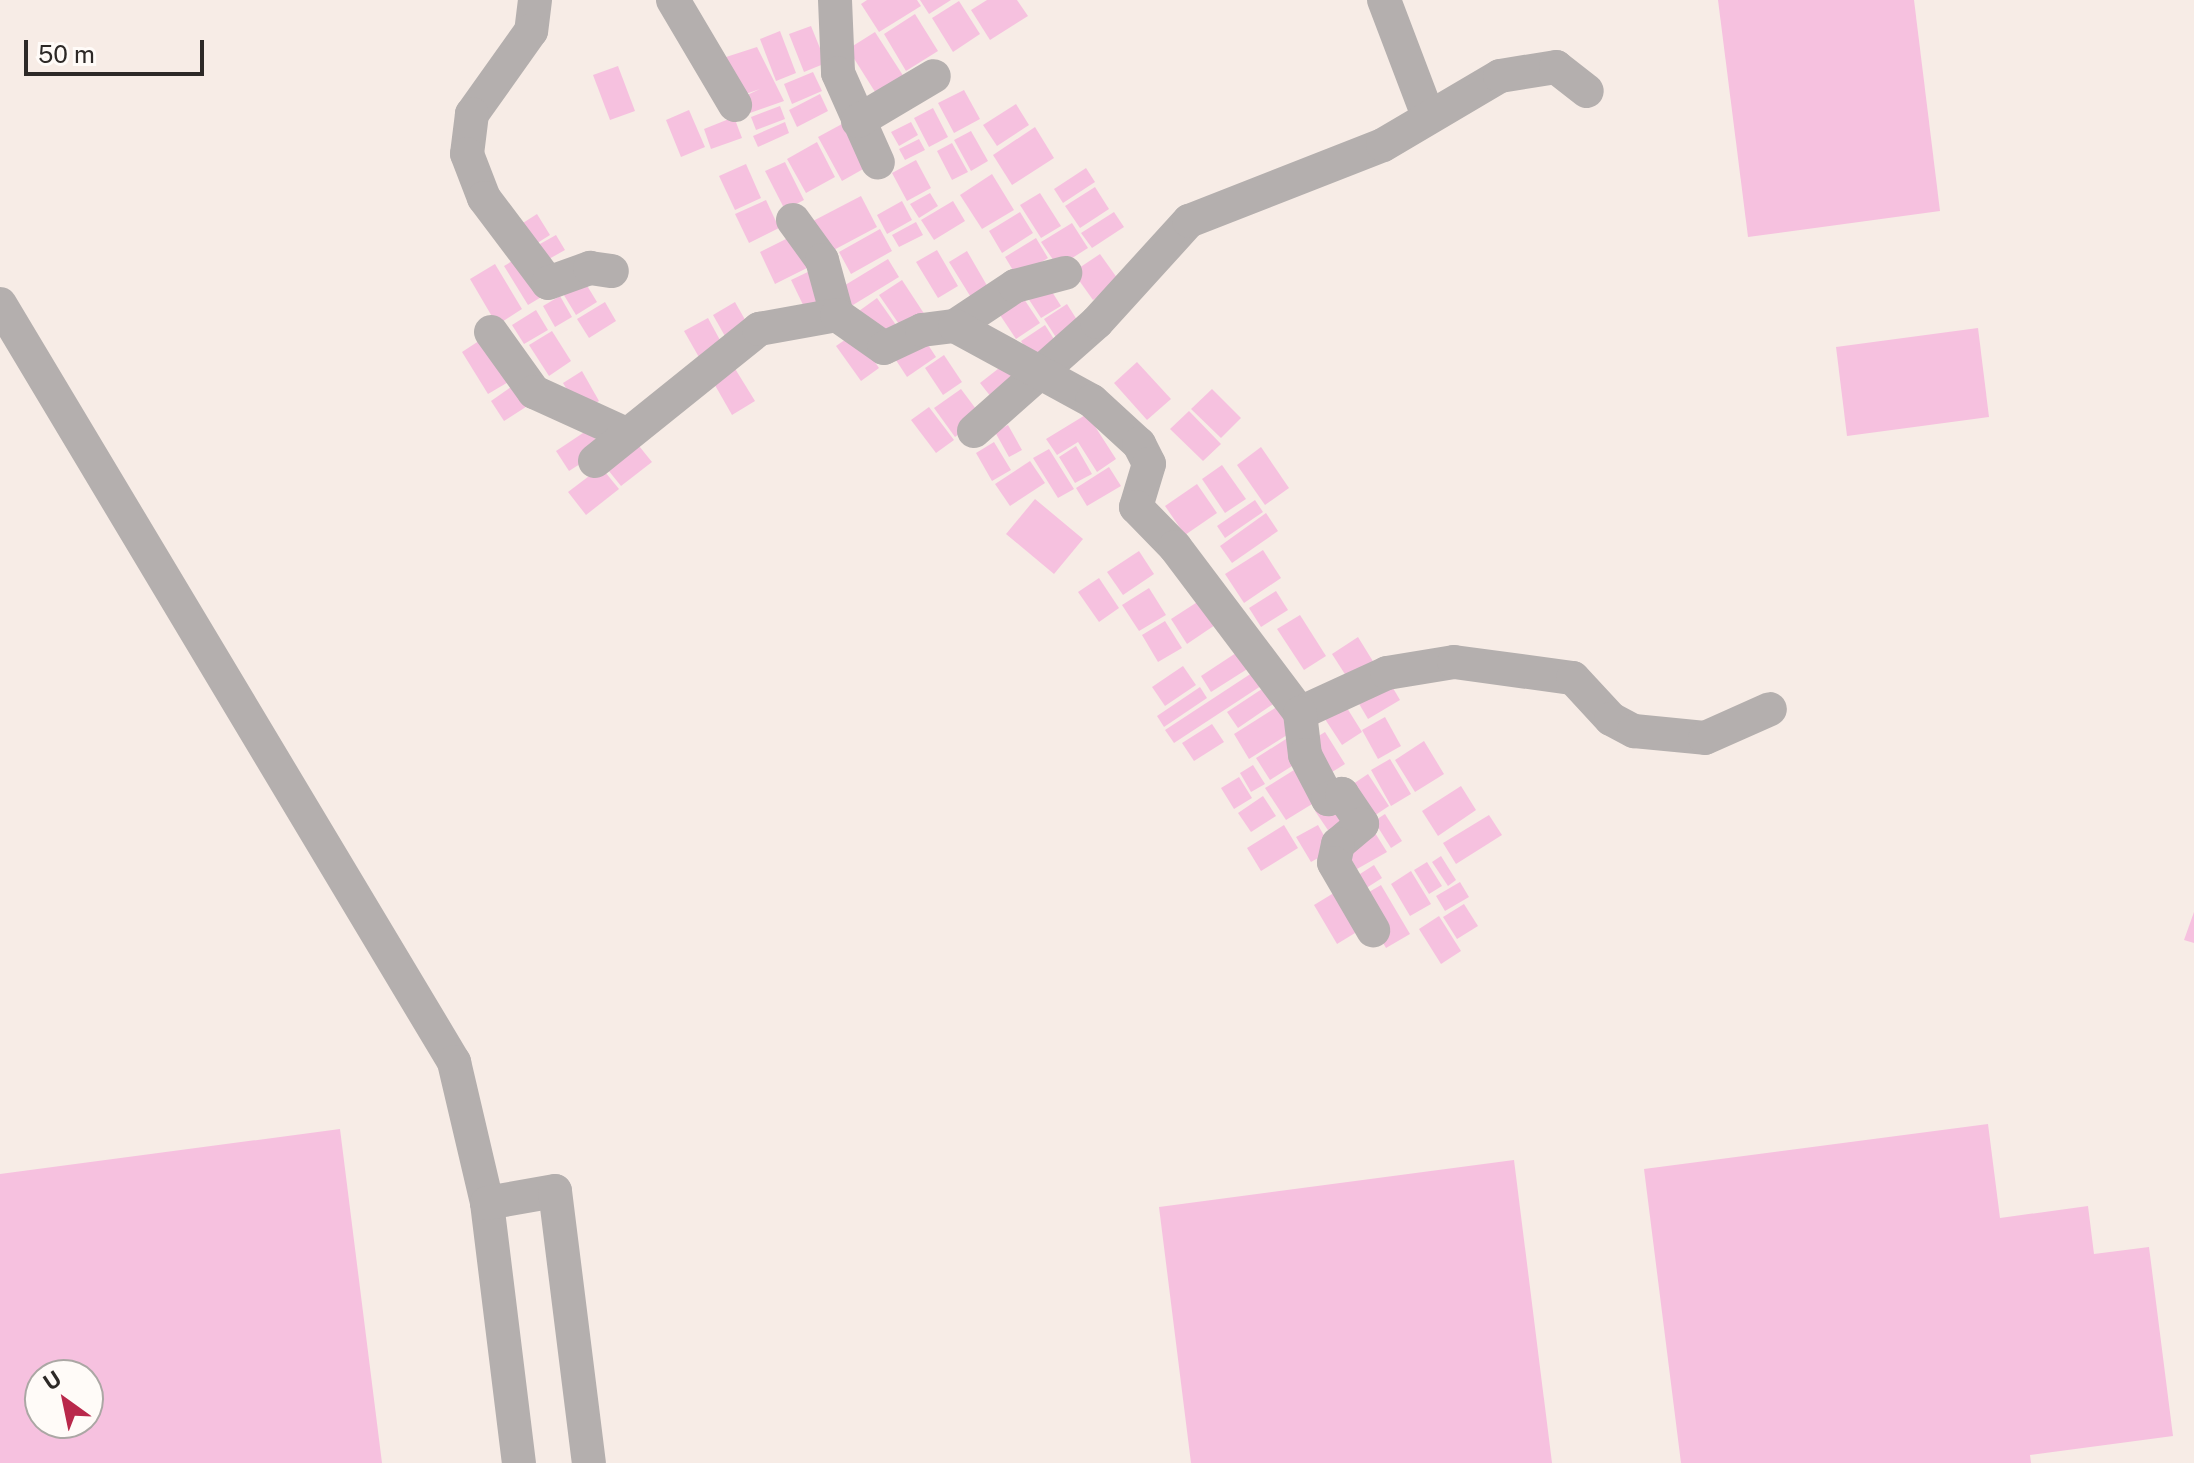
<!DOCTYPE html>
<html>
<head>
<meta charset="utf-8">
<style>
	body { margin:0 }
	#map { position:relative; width:2194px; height:1463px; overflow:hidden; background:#f7ece6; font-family:"Public Sans",sans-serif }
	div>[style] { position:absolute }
	.building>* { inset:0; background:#f6c1df }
	.minor>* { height:34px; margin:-17px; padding:0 17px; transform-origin:17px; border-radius:17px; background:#b4afae }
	span { translate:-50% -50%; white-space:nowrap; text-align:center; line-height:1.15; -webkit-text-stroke:6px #fffbf8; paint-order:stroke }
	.north { position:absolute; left:24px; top:1359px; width:80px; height:80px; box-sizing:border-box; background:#fffbf8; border:2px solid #aba7a4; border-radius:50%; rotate:327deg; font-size:22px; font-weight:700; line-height:32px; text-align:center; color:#2d2927 }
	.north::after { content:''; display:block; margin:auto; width:28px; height:36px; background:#b9284b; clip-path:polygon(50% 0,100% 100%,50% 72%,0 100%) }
	.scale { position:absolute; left:24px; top:40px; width:180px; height:36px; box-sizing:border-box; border:4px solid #2d2927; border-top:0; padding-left:10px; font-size:24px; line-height:28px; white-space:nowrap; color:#2d2927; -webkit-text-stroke:6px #fffbf8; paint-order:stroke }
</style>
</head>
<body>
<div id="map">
	<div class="building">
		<div style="clip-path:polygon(867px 0,917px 0,921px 6px,879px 32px,861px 4px)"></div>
		<div style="clip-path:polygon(920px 0,951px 0,929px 14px)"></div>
		<div style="clip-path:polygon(987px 0,1017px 0,1028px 16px,990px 40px,971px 10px)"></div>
		<div style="clip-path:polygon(1718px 0,1914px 0,1940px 211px,1748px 237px)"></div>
		<div style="clip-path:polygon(959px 1px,980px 34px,953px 52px,932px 18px)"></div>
		<div style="clip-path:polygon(915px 14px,938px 51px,906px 71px,884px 34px)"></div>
		<div style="clip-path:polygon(811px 26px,826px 63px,804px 72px,789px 34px)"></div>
		<div style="clip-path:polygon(780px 31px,796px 73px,776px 81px,760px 39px)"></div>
		<div style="clip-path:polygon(875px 32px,904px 77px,877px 95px,848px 49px)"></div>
		<div style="clip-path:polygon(757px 47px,784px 101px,750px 113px,745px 96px,760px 89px,737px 97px,723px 58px)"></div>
		<div style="clip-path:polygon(618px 66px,635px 111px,610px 120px,593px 75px)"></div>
		<div style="clip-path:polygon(813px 72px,822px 91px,792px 104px,784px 84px)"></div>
		<div style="clip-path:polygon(964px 90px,980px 119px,954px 133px,938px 103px)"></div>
		<div style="clip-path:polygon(820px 94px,828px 111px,797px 127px,789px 110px)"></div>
		<div style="clip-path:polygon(1016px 104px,1029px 125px,997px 146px,983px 125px)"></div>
		<div style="clip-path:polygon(780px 106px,785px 119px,756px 130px,751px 117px)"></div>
		<div style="clip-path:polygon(933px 108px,948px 137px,929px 147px,914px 118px)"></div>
		<div style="clip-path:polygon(689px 110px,705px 147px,681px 157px,666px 120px)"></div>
		<div style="clip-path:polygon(734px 117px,742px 138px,711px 149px,704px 129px)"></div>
		<div style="clip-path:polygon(785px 122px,789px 133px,758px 147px,753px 136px)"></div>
		<div style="clip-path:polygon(911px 122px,918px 135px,899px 146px,891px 132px)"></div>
		<div style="clip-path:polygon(842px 124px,865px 168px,842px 181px,818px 137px)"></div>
		<div style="clip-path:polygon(1035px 127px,1054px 158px,1012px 185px,993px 155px)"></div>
		<div style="clip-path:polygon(971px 131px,988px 161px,971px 171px,954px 140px)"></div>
		<div style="clip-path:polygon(919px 139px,925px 150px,905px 160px,899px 149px)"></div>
		<div style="clip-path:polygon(817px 142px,835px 177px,806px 193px,787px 159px)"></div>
		<div style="clip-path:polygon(952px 143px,968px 172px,952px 180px,937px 151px)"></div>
		<div style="clip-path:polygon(916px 160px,931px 188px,907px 201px,892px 173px)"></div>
		<div style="clip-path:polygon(785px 162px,804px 200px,785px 210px,765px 171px)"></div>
		<div style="clip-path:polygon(746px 164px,761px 198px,735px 210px,719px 176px)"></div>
		<div style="clip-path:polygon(1086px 168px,1095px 182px,1063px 203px,1054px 189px)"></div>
		<div style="clip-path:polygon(992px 174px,1014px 210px,982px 229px,960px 195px)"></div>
		<div style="clip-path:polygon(1095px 187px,1109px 209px,1080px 228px,1065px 206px)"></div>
		<div style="clip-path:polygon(930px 193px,938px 206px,919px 218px,910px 204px)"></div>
		<div style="clip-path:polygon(1040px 193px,1061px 226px,1041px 238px,1020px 205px)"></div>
		<div style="clip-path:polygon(861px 196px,877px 227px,830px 252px,813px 221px)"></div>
		<div style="clip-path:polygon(766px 200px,779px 228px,749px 243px,735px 214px)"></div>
		<div style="clip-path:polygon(902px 201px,912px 220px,887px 234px,877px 215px)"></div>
		<div style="clip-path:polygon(953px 201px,965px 221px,934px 240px,921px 220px)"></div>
		<div style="clip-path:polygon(1020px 212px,1033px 233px,1002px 253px,989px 231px)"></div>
		<div style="clip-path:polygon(1114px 212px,1124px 227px,1092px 248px,1081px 233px)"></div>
		<div style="clip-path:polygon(537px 214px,550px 235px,528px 249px,515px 228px)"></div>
		<div style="clip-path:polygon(916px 222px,923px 235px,899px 247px,892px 235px)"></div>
		<div style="clip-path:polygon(1072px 223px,1088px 248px,1058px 267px,1041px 242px)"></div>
		<div style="clip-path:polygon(880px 229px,892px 251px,851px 274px,839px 252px)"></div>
		<div style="clip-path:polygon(796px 234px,811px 266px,775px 284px,760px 252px)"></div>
		<div style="clip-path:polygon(556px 235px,565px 250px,540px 264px,531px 249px)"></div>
		<div style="clip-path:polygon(1036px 238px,1048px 258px,1017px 277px,1005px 257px)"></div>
		<div style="clip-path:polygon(937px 250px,958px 286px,938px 298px,916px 262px)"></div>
		<div style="clip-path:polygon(967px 251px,989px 289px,972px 299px,949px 262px)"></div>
		<div style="clip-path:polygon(524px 254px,548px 293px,528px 305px,504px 266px)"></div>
		<div style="clip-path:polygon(1100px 254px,1120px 282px,1093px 300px,1073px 272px)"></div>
		<div style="clip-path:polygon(888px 259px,899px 277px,848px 308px,837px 290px)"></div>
		<div style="clip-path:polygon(495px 264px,522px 309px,497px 325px,470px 279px)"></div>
		<div style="clip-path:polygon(812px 270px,828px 304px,807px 313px,791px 280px)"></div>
		<div style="clip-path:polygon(580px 274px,597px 302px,576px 315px,559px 287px)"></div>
		<div style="clip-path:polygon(1044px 279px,1061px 306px,1041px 318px,1024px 292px)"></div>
		<div style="clip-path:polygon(902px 280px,925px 315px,903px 330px,879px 295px)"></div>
		<div style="clip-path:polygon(1018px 290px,1040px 323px,1016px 339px,994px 306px)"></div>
		<div style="clip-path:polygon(560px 296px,572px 317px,555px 327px,543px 306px)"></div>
		<div style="clip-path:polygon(877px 298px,901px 332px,882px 345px,859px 311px)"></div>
		<div style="clip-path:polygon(605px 302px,616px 321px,589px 338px,577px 319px)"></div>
		<div style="clip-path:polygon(735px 302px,752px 332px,730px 345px,713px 315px)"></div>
		<div style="clip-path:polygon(1067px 304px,1084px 331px,1061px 345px,1044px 319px)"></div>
		<div style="clip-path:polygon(536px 310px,548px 330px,524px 344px,512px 325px)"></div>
		<div style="clip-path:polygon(708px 318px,727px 353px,704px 366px,684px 331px)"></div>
		<div style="clip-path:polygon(1045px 325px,1059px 347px,1035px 363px,1021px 341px)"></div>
		<div style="clip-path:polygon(1978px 328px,1989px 417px,1847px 436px,1836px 347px)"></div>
		<div style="clip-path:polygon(552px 331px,571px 361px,549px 376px,529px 345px)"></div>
		<div style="clip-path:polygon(855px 333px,879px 368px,861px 381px,836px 346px)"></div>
		<div style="clip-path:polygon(921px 334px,936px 357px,907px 377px,892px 354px)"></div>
		<div style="clip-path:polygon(488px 335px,515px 378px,488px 394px,462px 352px)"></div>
		<div style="clip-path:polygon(944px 355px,962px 382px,943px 395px,925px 368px)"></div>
		<div style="clip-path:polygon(1012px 358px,1027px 378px,995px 402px,980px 383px)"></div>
		<div style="clip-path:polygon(1137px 362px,1171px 399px,1147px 420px,1114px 383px)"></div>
		<div style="clip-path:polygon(734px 367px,755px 401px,732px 415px,712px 380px)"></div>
		<div style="clip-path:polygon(582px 371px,599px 401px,580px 412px,563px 383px)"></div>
		<div style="clip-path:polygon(518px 382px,532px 403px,504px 421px,491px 401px)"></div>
		<div style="clip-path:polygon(961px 389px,982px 417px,955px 437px,934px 408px)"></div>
		<div style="clip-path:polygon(1212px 389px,1241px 418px,1221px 438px,1191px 409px)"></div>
		<div style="clip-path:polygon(929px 407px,954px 440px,936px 453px,911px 420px)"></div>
		<div style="clip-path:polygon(1189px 411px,1221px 444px,1203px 461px,1170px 429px)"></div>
		<div style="clip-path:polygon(1087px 414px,1116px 459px,1097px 472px,1078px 442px,1057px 455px,1046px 439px)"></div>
		<div style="clip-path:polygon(1008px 425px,1022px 450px,1009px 457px,995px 432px)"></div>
		<div style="clip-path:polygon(589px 429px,602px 450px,569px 471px,556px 451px)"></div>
		<div style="clip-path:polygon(635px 441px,652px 462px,621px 486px,604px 465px)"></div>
		<div style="clip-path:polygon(994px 442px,1011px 470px,992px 481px,976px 453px)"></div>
		<div style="clip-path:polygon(1076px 446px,1092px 474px,1075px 483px,1059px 457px)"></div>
		<div style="clip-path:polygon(1261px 447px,1289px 488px,1265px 505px,1237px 465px)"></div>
		<div style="clip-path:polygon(1049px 449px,1074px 489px,1058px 498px,1033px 458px)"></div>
		<div style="clip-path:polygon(1030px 461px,1045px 483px,1010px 506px,995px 484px)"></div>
		<div style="clip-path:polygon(1222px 465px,1246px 499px,1225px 513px,1202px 479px)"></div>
		<div style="clip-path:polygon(601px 467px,619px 489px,586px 515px,568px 492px)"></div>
		<div style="clip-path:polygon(1109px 467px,1121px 486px,1087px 506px,1076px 488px)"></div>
		<div style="clip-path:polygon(1197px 484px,1217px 513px,1185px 535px,1165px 506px)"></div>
		<div style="clip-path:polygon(1035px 499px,1083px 539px,1054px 574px,1006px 534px)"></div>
		<div style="clip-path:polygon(1255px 500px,1263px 512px,1225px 538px,1217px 526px)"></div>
		<div style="clip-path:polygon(1266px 513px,1278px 531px,1232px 563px,1220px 546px)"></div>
		<div style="clip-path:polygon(1263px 550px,1281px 578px,1244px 603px,1225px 574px)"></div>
		<div style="clip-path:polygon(1139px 551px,1154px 574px,1123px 595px,1107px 572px)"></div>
		<div style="clip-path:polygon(1099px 578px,1119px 608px,1099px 622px,1078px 592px)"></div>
		<div style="clip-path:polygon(1149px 588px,1166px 615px,1139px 631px,1122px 605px)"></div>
		<div style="clip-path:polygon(1276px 591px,1288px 610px,1261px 627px,1249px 608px)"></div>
		<div style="clip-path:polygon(1202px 599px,1218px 623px,1187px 644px,1171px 619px)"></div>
		<div style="clip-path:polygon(1300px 615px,1326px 656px,1304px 670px,1277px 629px)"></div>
		<div style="clip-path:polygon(1165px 621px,1182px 648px,1158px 662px,1142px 635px)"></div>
		<div style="clip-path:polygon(1358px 637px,1374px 663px,1348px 679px,1332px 654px)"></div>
		<div style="clip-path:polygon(1242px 649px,1252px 666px,1211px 692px,1201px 676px)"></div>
		<div style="clip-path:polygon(1183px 666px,1196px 685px,1165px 706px,1152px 687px)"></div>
		<div style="clip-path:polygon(1258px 669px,1267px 682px,1174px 743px,1165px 730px)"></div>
		<div style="clip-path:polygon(1390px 683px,1400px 700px,1368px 719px,1358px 702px)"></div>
		<div style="clip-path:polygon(1268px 685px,1279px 700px,1238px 728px,1227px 712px)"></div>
		<div style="clip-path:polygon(1200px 687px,1207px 698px,1164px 727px,1157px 716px)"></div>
		<div style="clip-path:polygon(1342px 700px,1362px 732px,1342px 745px,1321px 713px)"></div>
		<div style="clip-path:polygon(1280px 705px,1295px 730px,1249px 759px,1234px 734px)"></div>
		<div style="clip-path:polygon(1385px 717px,1401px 746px,1378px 759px,1362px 730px)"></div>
		<div style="clip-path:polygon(1212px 724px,1224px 742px,1194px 761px,1182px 743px)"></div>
		<div style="clip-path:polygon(1325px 732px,1345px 764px,1324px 777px,1304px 745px)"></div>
		<div style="clip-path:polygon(1286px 739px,1300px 761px,1270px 780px,1256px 758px)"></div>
		<div style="clip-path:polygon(1424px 741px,1444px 774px,1415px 792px,1395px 760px)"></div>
		<div style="clip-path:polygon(1390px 759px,1411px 794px,1391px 806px,1371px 770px)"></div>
		<div style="clip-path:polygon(1253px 765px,1265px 784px,1251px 792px,1240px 773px)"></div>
		<div style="clip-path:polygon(1302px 765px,1322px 798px,1286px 820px,1265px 788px)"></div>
		<div style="clip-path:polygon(1368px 774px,1389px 806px,1368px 820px,1347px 788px)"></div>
		<div style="clip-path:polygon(1239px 777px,1252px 798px,1234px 809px,1221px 788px)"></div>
		<div style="clip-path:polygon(1461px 786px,1476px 810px,1438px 836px,1422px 811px)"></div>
		<div style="clip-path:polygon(1263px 796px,1276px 816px,1251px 832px,1238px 813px)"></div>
		<div style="clip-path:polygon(1336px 797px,1356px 827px,1336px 842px,1315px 811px)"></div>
		<div style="clip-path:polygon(1385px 814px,1402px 841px,1391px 848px,1374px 821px)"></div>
		<div style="clip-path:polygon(1489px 815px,1502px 835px,1456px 864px,1443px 843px)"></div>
		<div style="clip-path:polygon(1284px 825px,1298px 848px,1261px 871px,1247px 848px)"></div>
		<div style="clip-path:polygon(1318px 825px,1332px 850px,1311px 862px,1296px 837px)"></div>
		<div style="clip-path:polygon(1372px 828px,1387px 852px,1357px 869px,1343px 845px)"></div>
		<div style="clip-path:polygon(1441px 856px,1456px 880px,1448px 886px,1432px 862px)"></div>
		<div style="clip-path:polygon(1427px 862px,1442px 886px,1429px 894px,1414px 870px)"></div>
		<div style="clip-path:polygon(1374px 865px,1382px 878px,1357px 894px,1349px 881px)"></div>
		<div style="clip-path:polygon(1411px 871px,1431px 904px,1410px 916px,1391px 884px)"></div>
		<div style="clip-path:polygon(1460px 882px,1469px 897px,1445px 911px,1436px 896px)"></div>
		<div style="clip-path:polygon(1381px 885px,1410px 934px,1386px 948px,1357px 899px)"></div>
		<div style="clip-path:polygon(1337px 891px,1360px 930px,1337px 944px,1314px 905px)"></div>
		<div style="clip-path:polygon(1464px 904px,1478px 926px,1457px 939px,1443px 917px)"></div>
		<div style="clip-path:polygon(2194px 912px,2194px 943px,2184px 940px)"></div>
		<div style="clip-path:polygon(1439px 916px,1461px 951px,1441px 964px,1419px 929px)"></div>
		<div style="clip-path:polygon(1988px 1124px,2000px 1218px,2088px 1206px,2094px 1254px,2149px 1247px,2173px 1436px,2030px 1455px,2031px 1463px,1681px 1463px,1644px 1169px)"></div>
		<div style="clip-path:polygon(evenodd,340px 1129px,382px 1463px,0 1463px,0 1174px,340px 1129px,40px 1375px,88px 1375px,88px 1423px,40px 1423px,40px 1375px)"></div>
		<div style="clip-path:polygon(1514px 1160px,1552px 1463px,1191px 1463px,1159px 1207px)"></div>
	</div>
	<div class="minor">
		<div style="left:535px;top:0;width:31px;rotate:97deg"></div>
		<div style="left:531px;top:31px;width:102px;rotate:125.4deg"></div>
		<div style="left:472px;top:114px;width:40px;rotate:97.1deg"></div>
		<div style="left:467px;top:154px;width:47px;rotate:68.9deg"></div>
		<div style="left:484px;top:198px;width:106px;rotate:53deg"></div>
		<div style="left:548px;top:283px;width:45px;rotate:-19.7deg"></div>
		<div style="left:590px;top:268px;width:22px;rotate:8deg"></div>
		<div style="left:673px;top:0;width:122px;rotate:59.4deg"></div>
		<div style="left:835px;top:0;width:73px;rotate:87.6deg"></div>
		<div style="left:838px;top:73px;width:98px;rotate:66deg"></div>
		<div style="left:1384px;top:0;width:124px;rotate:69.2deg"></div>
		<div style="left:858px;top:121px;width:88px;rotate:-30.6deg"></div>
		<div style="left:793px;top:220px;width:49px;rotate:54.1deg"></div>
		<div style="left:822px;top:260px;width:57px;rotate:74.7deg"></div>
		<div style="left:0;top:304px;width:884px;rotate:59.08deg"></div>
		<div style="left:454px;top:1062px;width:145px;rotate:76.8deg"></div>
		<div style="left:487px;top:1203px;width:262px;rotate:83deg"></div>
		<div style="left:955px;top:326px;width:72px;rotate:-33.7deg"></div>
		<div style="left:1015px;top:286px;width:52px;rotate:-14.6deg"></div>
		<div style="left:491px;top:332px;width:74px;rotate:54.4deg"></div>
		<div style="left:534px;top:392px;width:101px;rotate:24.5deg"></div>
		<div style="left:974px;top:431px;width:164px;rotate:-41.5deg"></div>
		<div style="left:1097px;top:322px;width:137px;rotate:-47.7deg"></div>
		<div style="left:1189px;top:221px;width:208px;rotate:-21.4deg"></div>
		<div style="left:1383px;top:145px;width:136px;rotate:-30.5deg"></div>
		<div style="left:1500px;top:76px;width:57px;rotate:-9.1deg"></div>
		<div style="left:1556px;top:67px;width:39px;rotate:38deg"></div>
		<div style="left:595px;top:461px;width:211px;rotate:-38.8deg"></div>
		<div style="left:759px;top:329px;width:79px;rotate:-10.2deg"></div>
		<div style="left:837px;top:315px;width:57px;rotate:35.1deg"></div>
		<div style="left:884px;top:348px;width:42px;rotate:-25.3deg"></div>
		<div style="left:922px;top:330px;width:33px;rotate:-7deg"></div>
		<div style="left:955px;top:326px;width:156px;rotate:28.7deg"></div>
		<div style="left:1092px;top:401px;width:64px;rotate:42.5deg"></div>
		<div style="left:1139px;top:444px;width:22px;rotate:63deg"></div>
		<div style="left:1149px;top:464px;width:45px;rotate:106.8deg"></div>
		<div style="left:1136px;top:507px;width:56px;rotate:45.7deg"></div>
		<div style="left:1175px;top:547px;width:208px;rotate:53deg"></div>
		<div style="left:1300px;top:713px;width:96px;rotate:-24.7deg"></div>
		<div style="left:1387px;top:673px;width:68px;rotate:-9.3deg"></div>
		<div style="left:1454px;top:662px;width:120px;rotate:7.7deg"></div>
		<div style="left:1573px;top:678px;width:56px;rotate:47.2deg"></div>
		<div style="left:1611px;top:719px;width:26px;rotate:28deg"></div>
		<div style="left:1634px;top:731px;width:71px;rotate:5.6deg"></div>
		<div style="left:1705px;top:738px;width:71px;rotate:-24deg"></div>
		<div style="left:1300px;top:713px;width:42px;rotate:83.2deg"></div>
		<div style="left:1305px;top:755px;width:50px;rotate:62.4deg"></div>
		<div style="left:1328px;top:799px;width:15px;rotate:-20deg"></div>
		<div style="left:1342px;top:794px;width:36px;rotate:56deg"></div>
		<div style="left:1362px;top:824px;width:31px;rotate:140deg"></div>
		<div style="left:1338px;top:844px;width:19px;rotate:102deg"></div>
		<div style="left:1334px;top:863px;width:78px;rotate:59.8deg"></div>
		<div style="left:487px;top:1203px;width:69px;rotate:-10deg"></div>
		<div style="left:555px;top:1191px;width:274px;rotate:82.9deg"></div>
	</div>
	<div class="north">U</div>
	<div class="scale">50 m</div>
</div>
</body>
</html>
